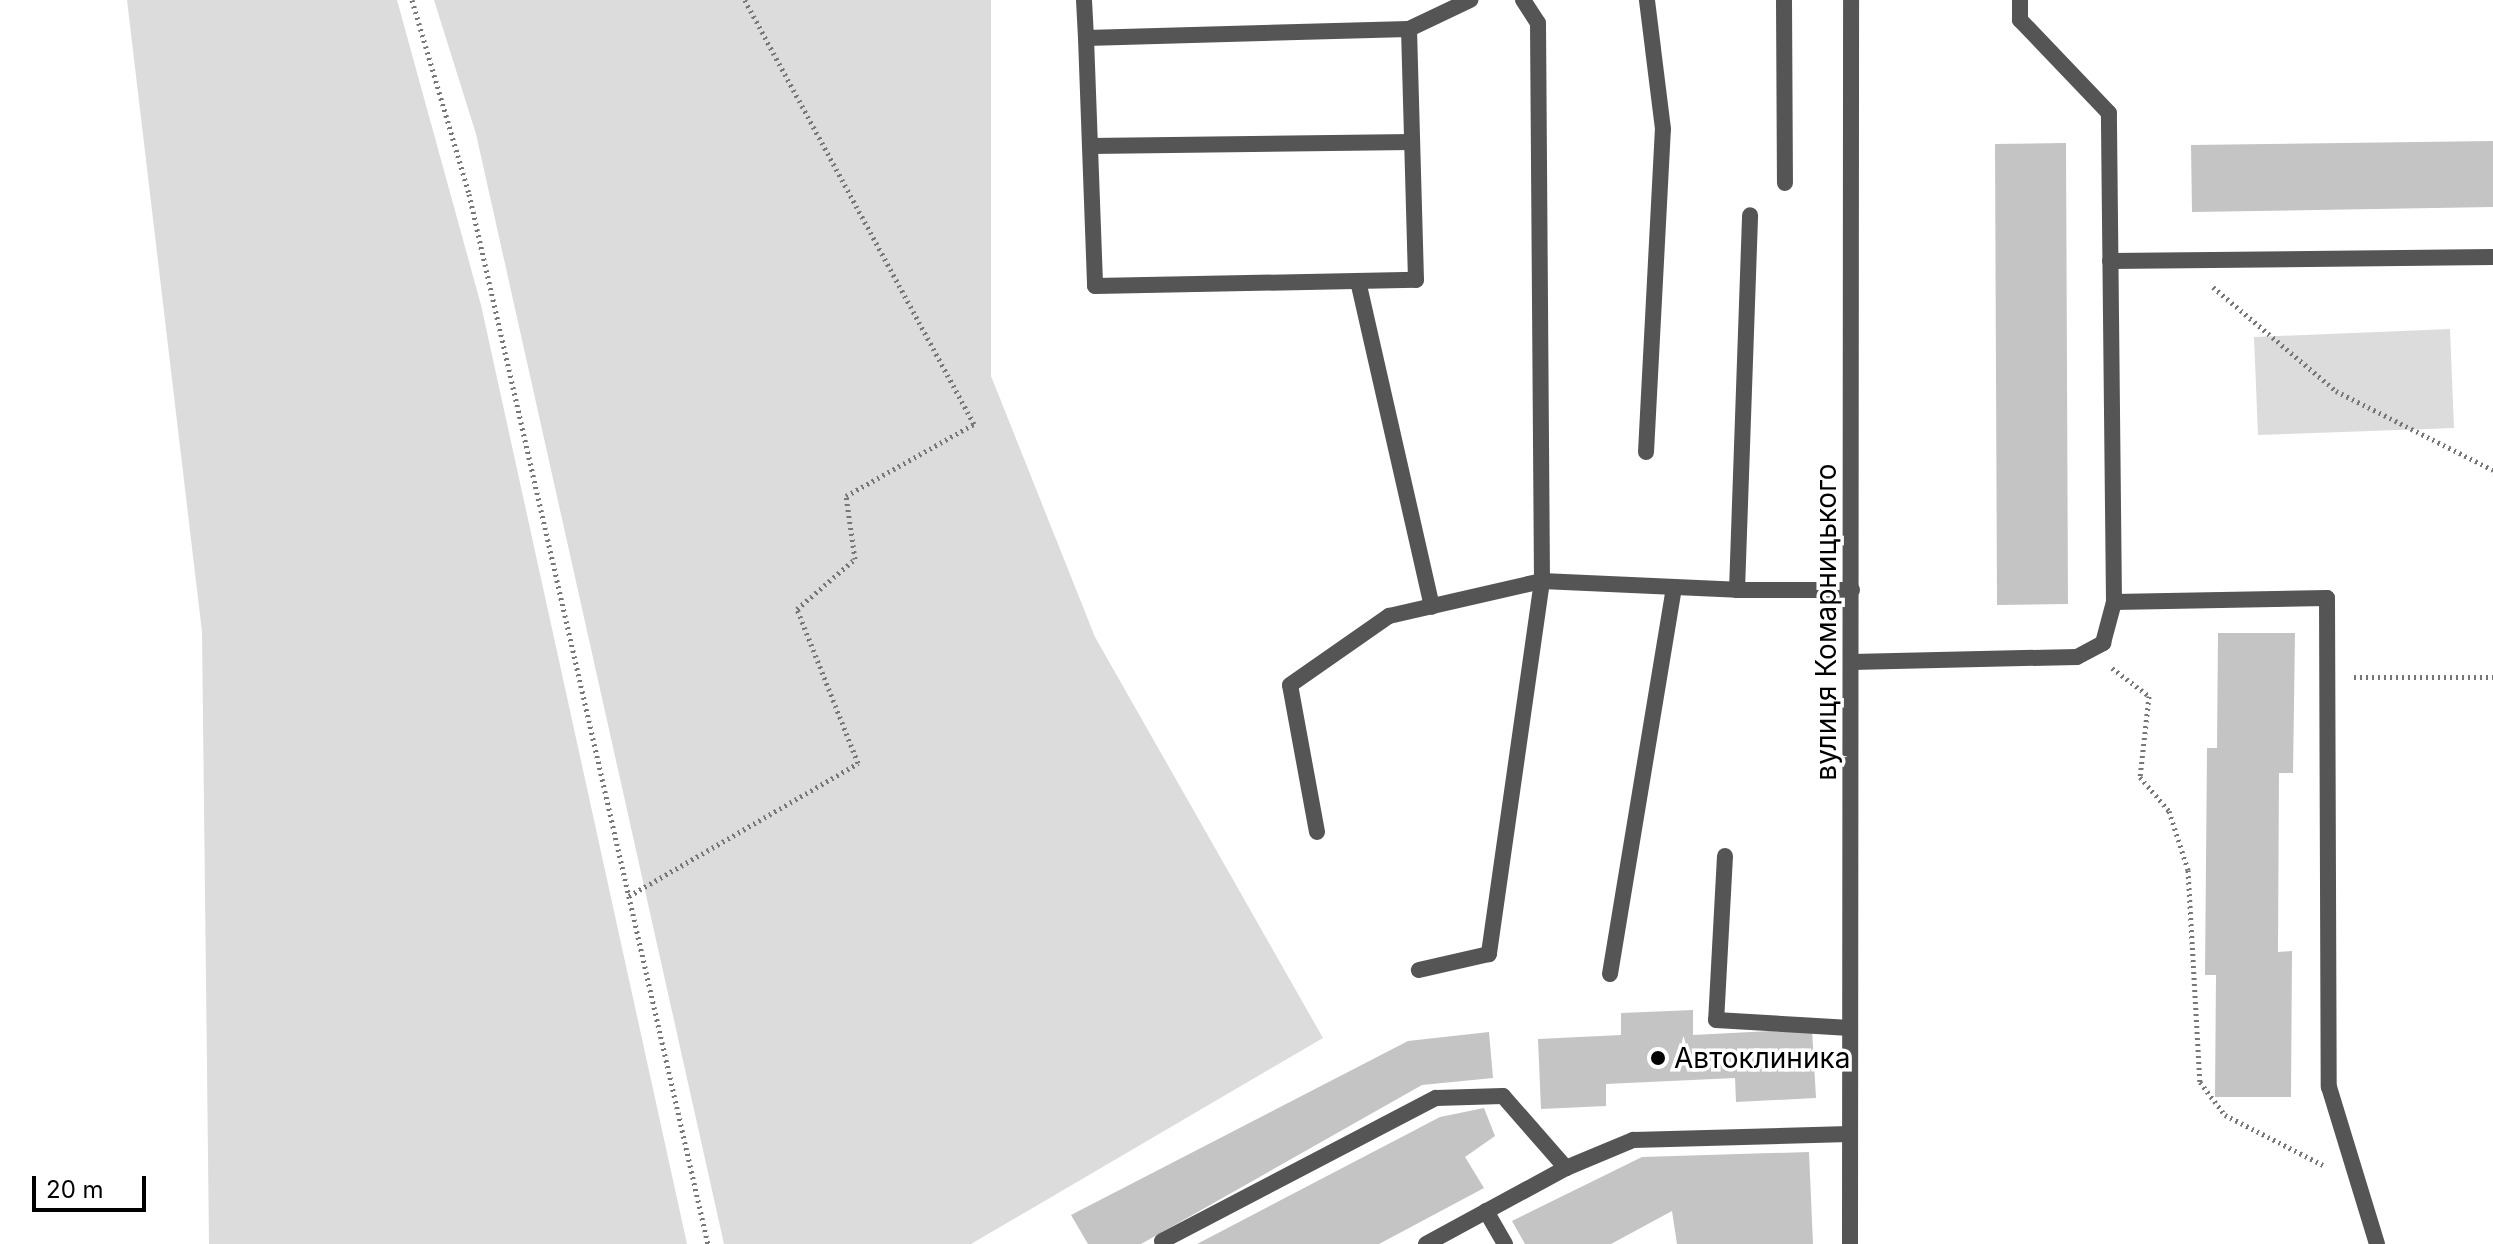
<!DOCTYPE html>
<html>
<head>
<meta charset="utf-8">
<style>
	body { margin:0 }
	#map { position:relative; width:2493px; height:1244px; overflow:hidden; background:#fff; font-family:Inter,sans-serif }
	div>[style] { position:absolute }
	.green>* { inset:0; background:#dcdcdc }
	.building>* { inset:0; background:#c4c4c4 }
	.path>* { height:5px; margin-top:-2.5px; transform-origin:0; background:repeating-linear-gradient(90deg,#777 0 2px,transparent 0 6px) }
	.service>* { height:16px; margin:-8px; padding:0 8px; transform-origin:8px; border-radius:8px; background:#555 }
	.minor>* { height:16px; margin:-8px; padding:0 8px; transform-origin:8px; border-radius:8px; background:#555 }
	.dots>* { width:22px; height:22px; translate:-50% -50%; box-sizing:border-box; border:4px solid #fff; border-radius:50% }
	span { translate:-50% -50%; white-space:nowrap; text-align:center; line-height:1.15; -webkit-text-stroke:7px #fff; paint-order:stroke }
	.street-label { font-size:28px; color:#000 }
	.poi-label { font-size:28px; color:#000 }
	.left { translate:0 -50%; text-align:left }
	.scale { position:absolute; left:32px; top:1176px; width:114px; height:36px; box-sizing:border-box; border:4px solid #000; border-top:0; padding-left:10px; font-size:24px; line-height:28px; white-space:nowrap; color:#000; -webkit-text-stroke:6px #fff; paint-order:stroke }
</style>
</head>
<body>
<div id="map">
	<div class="green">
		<div style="clip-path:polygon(127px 0,397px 0,481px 305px,687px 1244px,209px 1244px,202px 632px)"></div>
		<div style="clip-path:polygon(434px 0,991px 0,991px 376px,1095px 637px,1323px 1038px,971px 1244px,724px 1244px,476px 134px)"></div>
		<div style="clip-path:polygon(2450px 329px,2454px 428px,2258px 435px,2254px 337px)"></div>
	</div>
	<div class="building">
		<div style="clip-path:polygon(2493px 141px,2493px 207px,2192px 212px,2191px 145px)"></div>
		<div style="clip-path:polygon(2066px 143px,2068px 604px,1997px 605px,1995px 144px)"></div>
		<div style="clip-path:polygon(2218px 633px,2295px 633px,2293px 773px,2279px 773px,2278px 952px,2292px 951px,2291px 1097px,2215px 1097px,2216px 975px,2205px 975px,2207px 748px,2217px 748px)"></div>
		<div style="clip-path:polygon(1693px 1010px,1693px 1035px,1812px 1029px,1816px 1098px,1736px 1102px,1735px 1078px,1606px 1084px,1606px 1106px,1541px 1109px,1538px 1039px,1621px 1035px,1621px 1013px)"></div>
		<div style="clip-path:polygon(1489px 1032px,1493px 1078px,1422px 1085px,1141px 1244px,1088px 1244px,1071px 1215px,1408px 1041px)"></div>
		<div style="clip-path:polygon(1484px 1108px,1495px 1136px,1465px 1157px,1484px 1188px,1379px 1244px,1197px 1244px,1440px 1117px)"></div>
		<div style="clip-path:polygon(1809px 1152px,1813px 1244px,1677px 1244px,1672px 1211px,1611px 1244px,1525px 1244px,1512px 1221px,1642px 1157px)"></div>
	</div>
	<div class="path">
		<div style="left:412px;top:0;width:202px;rotate:73.6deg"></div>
		<div style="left:469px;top:194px;width:1077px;rotate:77.18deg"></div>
		<div style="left:2213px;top:287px;width:161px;rotate:40.2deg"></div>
		<div style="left:2336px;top:391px;width:176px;rotate:26.7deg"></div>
		<div style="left:2112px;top:668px;width:46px;rotate:37.1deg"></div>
		<div style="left:2149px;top:696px;width:81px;rotate:96.3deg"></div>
		<div style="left:2140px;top:777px;width:45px;rotate:49.5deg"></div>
		<div style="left:2169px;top:811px;width:62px;rotate:72.1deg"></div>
		<div style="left:2188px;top:870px;width:212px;rotate:86.8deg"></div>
		<div style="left:2200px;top:1082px;width:41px;rotate:52.9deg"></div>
		<div style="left:2225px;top:1115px;width:110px;rotate:27deg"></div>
		<div style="left:2354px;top:677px;width:139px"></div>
		<div style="left:629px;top:896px;width:265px;rotate:-30.1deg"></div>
		<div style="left:858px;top:763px;width:166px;rotate:-111.6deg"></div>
		<div style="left:797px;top:609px;width:77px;rotate:-40.8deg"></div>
		<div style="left:855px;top:559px;width:64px;rotate:-98.1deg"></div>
		<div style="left:846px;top:496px;width:147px;rotate:-29.4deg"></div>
		<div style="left:974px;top:424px;width:482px;rotate:-118.4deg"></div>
	</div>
	<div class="service">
		<div style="left:1084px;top:0;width:38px;rotate:87deg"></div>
		<div style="left:1086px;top:38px;width:323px;rotate:-1.6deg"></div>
		<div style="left:1409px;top:29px;width:68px;rotate:-25.4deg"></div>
		<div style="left:1523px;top:0;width:27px;rotate:57deg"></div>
		<div style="left:1538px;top:23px;width:558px;rotate:89.59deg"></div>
		<div style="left:1542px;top:581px;width:195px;rotate:2.6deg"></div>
		<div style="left:1737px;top:590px;width:375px;rotate:-88deg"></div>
		<div style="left:1784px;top:0;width:183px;rotate:89.7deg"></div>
		<div style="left:1086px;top:38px;width:248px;rotate:87.9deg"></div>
		<div style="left:1095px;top:286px;width:321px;rotate:-1.1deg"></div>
		<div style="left:1416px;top:280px;width:251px;rotate:-91.6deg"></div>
		<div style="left:1090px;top:146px;width:322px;rotate:-0.7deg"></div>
		<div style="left:2110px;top:261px;width:383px;rotate:-0.6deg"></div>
		<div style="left:1358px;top:281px;width:334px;rotate:77.2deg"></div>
		<div style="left:1646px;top:452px;width:323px;rotate:-87deg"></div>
		<div style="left:1663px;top:129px;width:130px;rotate:-97.1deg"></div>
		<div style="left:1737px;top:590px;width:115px"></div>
		<div style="left:2114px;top:602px;width:213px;rotate:-1.1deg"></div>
		<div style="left:2327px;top:598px;width:489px;rotate:89.8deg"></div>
		<div style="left:2329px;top:1087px;width:164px;rotate:73deg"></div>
		<div style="left:1852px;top:662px;width:225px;rotate:-1.3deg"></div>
		<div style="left:2077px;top:657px;width:30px;rotate:-28deg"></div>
		<div style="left:2103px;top:643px;width:42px;rotate:-75deg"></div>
		<div style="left:2114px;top:602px;width:489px;rotate:-90.6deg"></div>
		<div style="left:2109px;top:113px;width:129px;rotate:-133.7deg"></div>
		<div style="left:2020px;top:20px;width:20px;rotate:-90deg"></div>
		<div style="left:1317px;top:832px;width:149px;rotate:-100.4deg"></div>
		<div style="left:1290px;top:685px;width:121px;rotate:-34.9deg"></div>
		<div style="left:1389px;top:616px;width:157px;rotate:-12.9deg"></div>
		<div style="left:1542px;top:581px;width:377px;rotate:98.1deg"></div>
		<div style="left:1489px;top:954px;width:72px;rotate:167.1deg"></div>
		<div style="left:1725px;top:856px;width:164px;rotate:93.1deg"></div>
		<div style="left:1716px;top:1020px;width:134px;rotate:3.4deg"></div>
		<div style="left:1610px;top:974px;width:392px;rotate:-80.6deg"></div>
		<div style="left:1486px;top:1211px;width:38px;rotate:60deg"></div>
		<div style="left:1162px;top:1241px;width:309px;rotate:-27.6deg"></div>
		<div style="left:1436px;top:1098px;width:67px;rotate:-1.7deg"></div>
		<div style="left:1503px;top:1096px;width:96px;rotate:48.8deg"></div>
		<div style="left:1426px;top:1244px;width:159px;rotate:-28.5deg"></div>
		<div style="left:1566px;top:1168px;width:73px;rotate:-22.7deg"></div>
		<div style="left:1633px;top:1140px;width:216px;rotate:-1.6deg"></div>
	</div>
	<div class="minor">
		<div style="left:1850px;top:1244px;width:1244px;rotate:-89.95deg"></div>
	</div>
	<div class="dots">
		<div style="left:1658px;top:1058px;background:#000"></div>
	</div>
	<div class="street-label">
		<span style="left:1826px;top:622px;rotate:-90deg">вулиця Комарницького</span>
	</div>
	<div class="poi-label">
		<span class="left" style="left:1674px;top:1058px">Автоклиника</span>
	</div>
	<div class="scale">20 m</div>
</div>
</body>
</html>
